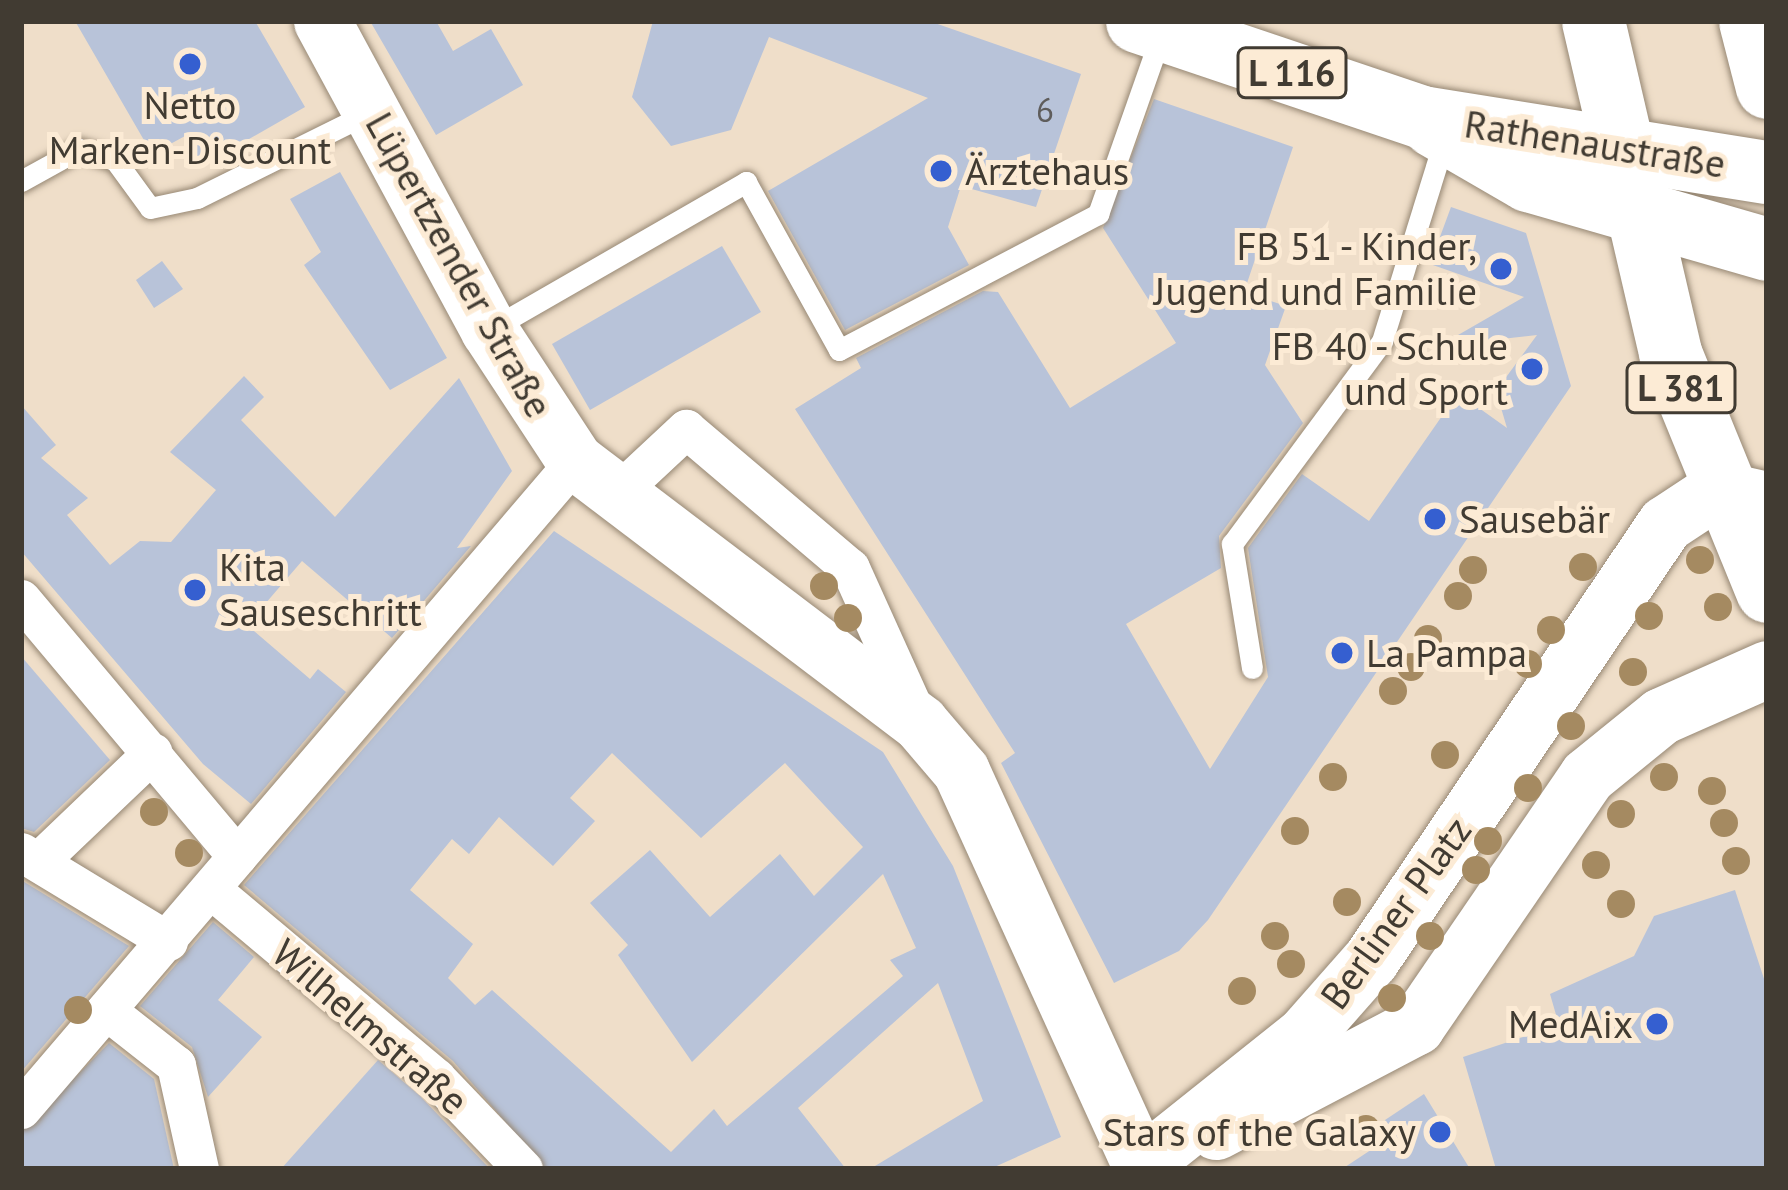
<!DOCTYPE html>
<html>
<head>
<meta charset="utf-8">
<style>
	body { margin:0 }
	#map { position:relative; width:1788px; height:1190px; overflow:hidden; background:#efdec9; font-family:"PT Sans",sans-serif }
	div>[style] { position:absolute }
	.building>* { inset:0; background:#b8c3d9 }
	.roads { filter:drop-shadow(0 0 3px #978874) drop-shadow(0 0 3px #978874) }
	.lane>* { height:21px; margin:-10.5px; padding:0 10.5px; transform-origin:10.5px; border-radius:10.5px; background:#fff }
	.street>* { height:39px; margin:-19.5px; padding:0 19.5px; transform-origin:19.5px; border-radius:19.5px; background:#fff }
	.secondary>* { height:57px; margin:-28.5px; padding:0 28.5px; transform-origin:28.5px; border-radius:28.5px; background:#fff }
	.primary>* { height:63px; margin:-31.5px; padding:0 31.5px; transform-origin:31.5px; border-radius:31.5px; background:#fff }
	.trees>* { width:28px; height:28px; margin:-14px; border-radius:50%; background:#a58a61 }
	.dots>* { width:33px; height:33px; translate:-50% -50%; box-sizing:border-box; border:6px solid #fcebd5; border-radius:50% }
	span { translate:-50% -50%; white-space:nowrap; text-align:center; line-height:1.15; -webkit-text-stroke:10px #fcebd5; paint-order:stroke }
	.number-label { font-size:33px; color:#5f5d5c }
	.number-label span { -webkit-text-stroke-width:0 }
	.shield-label span { padding:3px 9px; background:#fcebd5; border:3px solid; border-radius:9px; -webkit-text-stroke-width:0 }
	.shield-label { font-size:36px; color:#413b32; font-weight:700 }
	.poi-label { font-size:39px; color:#413b32 }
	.left { translate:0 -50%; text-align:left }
	.right { translate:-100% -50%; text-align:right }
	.street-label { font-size:39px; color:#413b32 }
	.frame { position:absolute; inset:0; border:24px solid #413b32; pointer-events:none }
</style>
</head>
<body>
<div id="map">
	<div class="building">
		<div style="clip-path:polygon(75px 21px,255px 21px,305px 107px,202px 166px,185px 136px,152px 154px)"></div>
		<div style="clip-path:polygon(370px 21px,436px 21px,453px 51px,491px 29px,523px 85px,436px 135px)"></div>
		<div style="clip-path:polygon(653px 21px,929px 21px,1081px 74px,1036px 207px,961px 186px,948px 227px,969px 265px,845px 330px,768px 191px,928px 98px,769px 37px,731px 130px,671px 146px,632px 97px)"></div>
		<div style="clip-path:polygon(1154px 99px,1293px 147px,1244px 292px,1286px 306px,1265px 365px,1303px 423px,1219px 536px,1221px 568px,1126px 624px,1210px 769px,1268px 677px,1248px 548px,1302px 474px,1369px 521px,1458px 393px,1507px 428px,1496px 391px,1537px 335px,1439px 346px,1524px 297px,1430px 264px,1451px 207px,1526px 233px,1571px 386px,1208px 920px,1179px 951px,1114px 983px,1001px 763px,1015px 753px,795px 409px,861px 368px,856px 358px,983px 291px,998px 292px,1070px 408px,1176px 343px,1103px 228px)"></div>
		<div style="clip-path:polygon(340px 172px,447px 358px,390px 390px,304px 265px,321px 252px,290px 199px)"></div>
		<div style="clip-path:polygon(722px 246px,761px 312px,590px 410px,552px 344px)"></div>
		<div style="clip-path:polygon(162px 261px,183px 289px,154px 308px,136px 280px)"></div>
		<div style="clip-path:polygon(244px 376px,264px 397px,241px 420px,335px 517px,459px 378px,512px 471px,457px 548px,471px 546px,392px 638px,302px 561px,247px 625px,310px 679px,318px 669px,346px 692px,251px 804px,203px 764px,21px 551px,21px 405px,56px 445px,41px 458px,88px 498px,67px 515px,110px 565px,140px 541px,171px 542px,216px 490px,170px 452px)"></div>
		<div style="clip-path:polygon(evenodd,554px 531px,883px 752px,953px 866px,1061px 1137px,990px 1169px,870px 1169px,983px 1101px,938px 983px,798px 1108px,846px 1169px,546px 1169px,453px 1061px,244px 885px,554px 531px,612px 753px,701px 838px,785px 763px,863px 847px,814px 896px,780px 854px,710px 917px,650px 850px,590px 903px,628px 945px,618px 955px,692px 1062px,883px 874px,916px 948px,890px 960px,903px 976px,727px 1126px,714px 1109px,671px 1152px,492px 990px,475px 1005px,448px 978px,473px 944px,410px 890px,452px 839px,469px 854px,499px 817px,553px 866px,595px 821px,570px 798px,612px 753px)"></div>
		<div style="clip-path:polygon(21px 656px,110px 760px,34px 832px,21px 828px)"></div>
		<div style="clip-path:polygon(21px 880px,129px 946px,21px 1072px)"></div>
		<div style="clip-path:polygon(1735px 890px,1767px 988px,1767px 1169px,1496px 1169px,1463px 1057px,1559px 1025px,1550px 994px,1634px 956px,1654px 916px)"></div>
		<div style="clip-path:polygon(213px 922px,254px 957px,218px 1000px,262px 1037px,208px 1097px,192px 1047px,140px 1006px)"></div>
		<div style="clip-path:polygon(109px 1043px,154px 1079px,174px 1169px,21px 1169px,21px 1132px)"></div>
		<div style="clip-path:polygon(378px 1060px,420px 1096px,490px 1169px,281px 1169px)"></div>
		<div style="clip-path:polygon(1424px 1094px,1470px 1169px,1342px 1169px,1395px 1134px,1385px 1120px)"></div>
	</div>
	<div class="roads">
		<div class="lane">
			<div style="left:21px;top:181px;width:66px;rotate:-28.9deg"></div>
			<div style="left:79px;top:149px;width:38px;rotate:17deg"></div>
			<div style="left:115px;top:160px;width:59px;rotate:53.9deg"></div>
			<div style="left:150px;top:208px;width:48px;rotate:-12deg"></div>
			<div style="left:197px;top:198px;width:191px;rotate:-26.4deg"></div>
			<div style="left:489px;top:330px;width:297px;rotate:-29.9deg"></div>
			<div style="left:746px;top:182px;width:192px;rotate:61deg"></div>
			<div style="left:839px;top:350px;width:293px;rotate:-27.7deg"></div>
			<div style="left:1098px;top:214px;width:190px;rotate:-70.6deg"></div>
			<div style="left:1252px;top:668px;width:126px;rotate:-99.2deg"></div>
			<div style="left:1232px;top:544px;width:252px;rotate:-53.5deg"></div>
			<div style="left:1382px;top:341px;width:209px;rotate:-72.8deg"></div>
		</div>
		<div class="street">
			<div style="left:613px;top:497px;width:100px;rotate:-43deg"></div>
			<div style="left:686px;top:429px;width:215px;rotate:40.3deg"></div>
			<div style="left:850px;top:568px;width:170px;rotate:65.7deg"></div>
			<div style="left:21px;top:599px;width:336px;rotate:50deg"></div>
			<div style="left:21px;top:852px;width:172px;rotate:31.2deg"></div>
			<div style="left:42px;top:858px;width:153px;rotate:-43.7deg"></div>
			<div style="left:212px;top:890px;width:292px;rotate:40deg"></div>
			<div style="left:436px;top:1078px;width:126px;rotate:46.3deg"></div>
			<div style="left:106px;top:1010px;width:89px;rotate:38.2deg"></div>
			<div style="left:176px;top:1065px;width:107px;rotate:77.5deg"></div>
			<div style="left:21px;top:1109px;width:853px;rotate:-49.47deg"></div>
		</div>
		<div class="secondary">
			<div style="left:322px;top:21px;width:351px;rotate:61.6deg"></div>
			<div style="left:489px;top:330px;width:157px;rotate:56.7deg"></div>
			<div style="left:575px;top:461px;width:433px;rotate:37.2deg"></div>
			<div style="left:920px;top:723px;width:63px;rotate:49.5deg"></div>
			<div style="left:961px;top:771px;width:437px;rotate:65.5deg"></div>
			<div style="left:1216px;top:1131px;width:226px;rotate:-27.7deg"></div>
			<div style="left:1416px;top:1026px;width:303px;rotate:-55.6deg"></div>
			<div style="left:1587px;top:776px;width:95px;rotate:-39deg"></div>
			<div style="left:1661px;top:716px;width:116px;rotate:-23.9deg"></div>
			<div style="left:1141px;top:1165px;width:208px;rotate:-38.6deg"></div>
			<div style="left:1304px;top:1035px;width:101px;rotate:-48.6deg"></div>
			<div style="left:1371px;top:959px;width:525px;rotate:-55.95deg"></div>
			<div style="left:1665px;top:524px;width:64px;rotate:-33.4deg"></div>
			<div style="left:1718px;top:489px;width:50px;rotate:12.7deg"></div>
		</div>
		<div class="primary">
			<div style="left:1137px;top:21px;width:301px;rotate:18.6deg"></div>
			<div style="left:1422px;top:117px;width:349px;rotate:9.1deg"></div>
			<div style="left:1593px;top:21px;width:341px;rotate:76.9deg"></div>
			<div style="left:1670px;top:353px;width:257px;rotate:67.8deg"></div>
			<div style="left:1750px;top:21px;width:68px;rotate:75.6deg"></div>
			<div style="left:1433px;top:125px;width:110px;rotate:30.1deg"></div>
			<div style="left:1528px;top:180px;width:249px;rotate:16.1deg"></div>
		</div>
	</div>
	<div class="trees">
		<div style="left:1700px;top:560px"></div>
		<div style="left:1583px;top:567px"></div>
		<div style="left:1473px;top:570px"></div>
		<div style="left:824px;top:586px"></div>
		<div style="left:1458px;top:596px"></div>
		<div style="left:1718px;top:607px"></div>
		<div style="left:1649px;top:616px"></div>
		<div style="left:848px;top:618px"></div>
		<div style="left:1551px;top:630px"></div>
		<div style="left:1428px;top:639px"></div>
		<div style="left:1528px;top:664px"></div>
		<div style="left:1411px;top:667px"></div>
		<div style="left:1633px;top:672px"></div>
		<div style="left:1393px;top:691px"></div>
		<div style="left:1571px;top:726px"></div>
		<div style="left:1445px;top:755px"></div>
		<div style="left:1333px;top:777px"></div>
		<div style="left:1664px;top:777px"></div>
		<div style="left:1528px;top:788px"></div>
		<div style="left:1712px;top:791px"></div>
		<div style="left:154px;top:812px"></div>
		<div style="left:1621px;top:814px"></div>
		<div style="left:1724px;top:823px"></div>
		<div style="left:1295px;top:831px"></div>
		<div style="left:1488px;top:841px"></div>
		<div style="left:189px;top:853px"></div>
		<div style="left:1736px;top:861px"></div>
		<div style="left:1596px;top:865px"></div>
		<div style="left:1476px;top:870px"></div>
		<div style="left:1347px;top:902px"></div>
		<div style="left:1621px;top:904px"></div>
		<div style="left:1275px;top:936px"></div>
		<div style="left:1430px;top:936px"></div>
		<div style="left:1291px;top:964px"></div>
		<div style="left:1242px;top:991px"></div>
		<div style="left:1392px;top:998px"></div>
		<div style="left:78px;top:1010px"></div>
		<div style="left:1366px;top:1129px"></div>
	</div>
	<div class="dots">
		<div style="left:190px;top:64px;background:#355fd0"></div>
		<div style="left:941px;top:171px;background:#355fd0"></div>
		<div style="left:1501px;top:269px;background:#355fd0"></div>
		<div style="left:1532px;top:369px;background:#355fd0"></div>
		<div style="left:1435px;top:519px;background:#355fd0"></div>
		<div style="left:195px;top:590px;background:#355fd0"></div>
		<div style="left:1342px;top:653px;background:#355fd0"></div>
		<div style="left:1657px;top:1024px;background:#355fd0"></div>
		<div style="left:1440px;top:1132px;background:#355fd0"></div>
	</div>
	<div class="number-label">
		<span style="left:1045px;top:110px">6</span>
	</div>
	<div class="shield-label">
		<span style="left:1292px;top:73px">L 116</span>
		<span style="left:1681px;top:388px">L 381</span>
	</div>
	<div class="poi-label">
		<span style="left:190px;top:128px">Netto<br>Marken-Discount</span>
		<span class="left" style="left:965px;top:171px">Ärztehaus</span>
		<span class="right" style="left:1477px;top:269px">FB 51 - Kinder,<br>Jugend und Familie</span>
		<span class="right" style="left:1508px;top:369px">FB 40 - Schule<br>und Sport</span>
		<span class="left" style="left:1459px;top:519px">Sausebär</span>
		<span class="left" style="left:219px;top:590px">Kita<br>Sauseschritt</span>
		<span class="left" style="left:1366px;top:653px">La Pampa</span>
		<span class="right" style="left:1633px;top:1024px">MedAix</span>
		<span class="right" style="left:1416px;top:1132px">Stars of the Galaxy</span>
	</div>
	<div class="street-label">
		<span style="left:1595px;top:144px;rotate:9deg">Rathenaustraße</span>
		<span style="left:459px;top:265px;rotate:61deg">Lüpertzender Straße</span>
		<span style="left:1396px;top:913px;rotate:-54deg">Berliner Platz</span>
		<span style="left:370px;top:1027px;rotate:41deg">Wilhelmstraße</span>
	</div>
	<div class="frame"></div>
</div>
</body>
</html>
